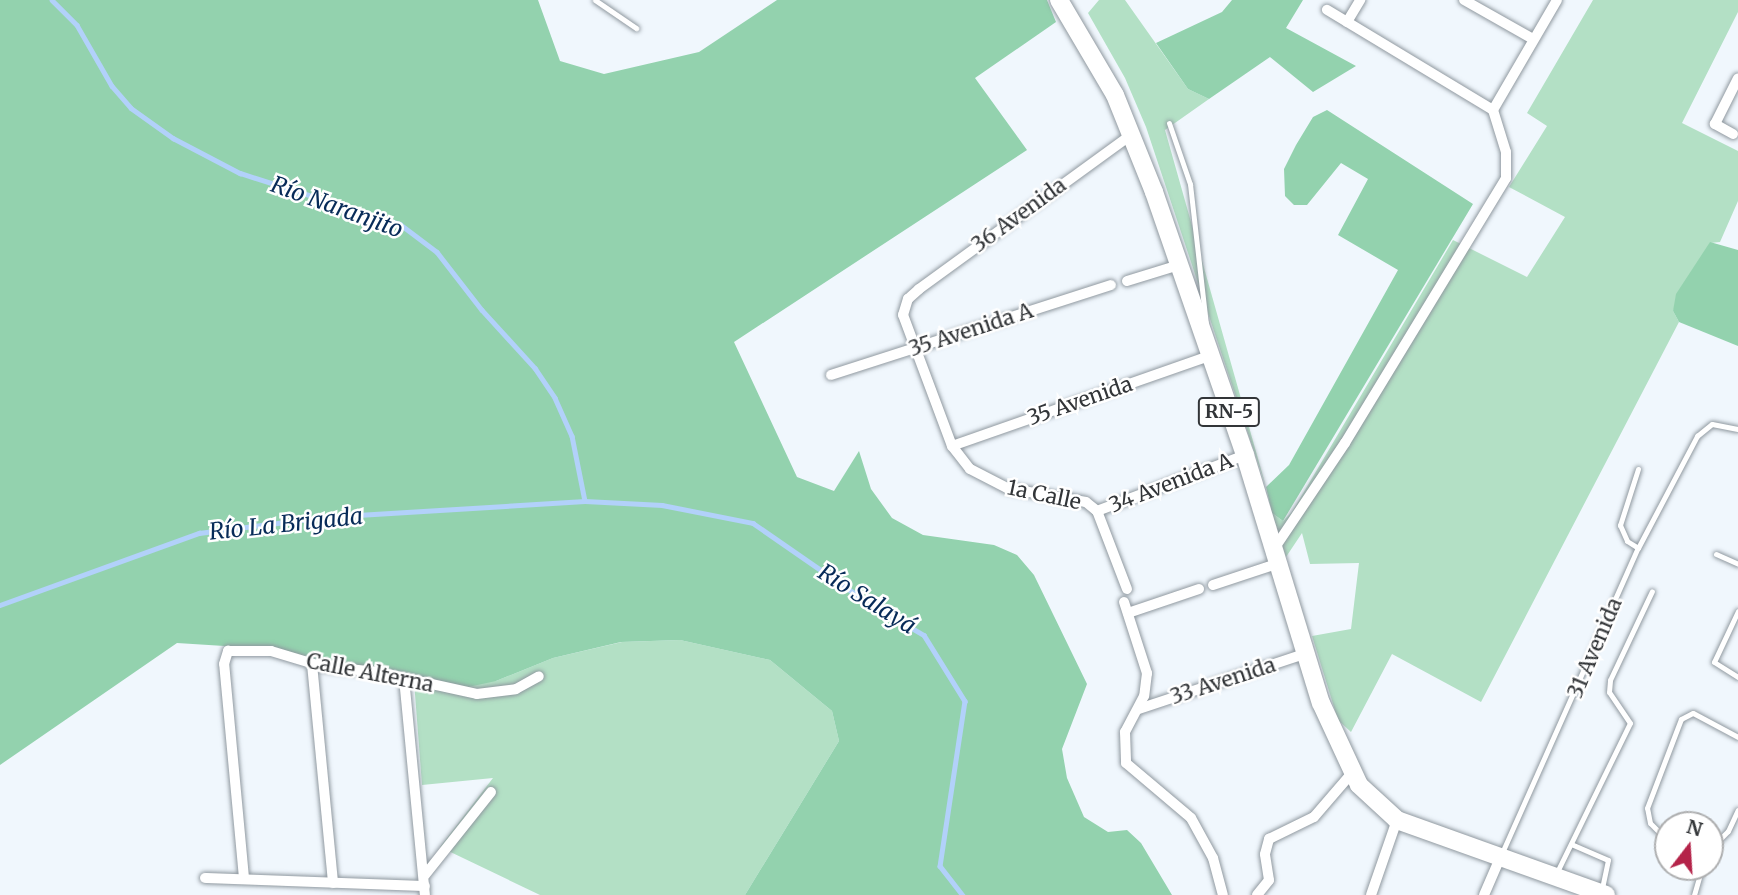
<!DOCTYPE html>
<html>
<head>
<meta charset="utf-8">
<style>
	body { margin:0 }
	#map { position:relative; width:1738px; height:895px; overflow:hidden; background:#f0f7fd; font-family:Merriweather,serif }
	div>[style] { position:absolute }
	.green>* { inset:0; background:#b3e0c5 }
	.forest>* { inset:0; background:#93d2ae }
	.stream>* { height:4.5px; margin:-2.25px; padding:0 2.25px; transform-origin:2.25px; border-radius:2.25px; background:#b2d1fa }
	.roads { filter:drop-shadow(0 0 2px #9099a0) drop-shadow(0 0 2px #9099a0) }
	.service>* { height:5px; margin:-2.5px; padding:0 2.5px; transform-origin:2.5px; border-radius:2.5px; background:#fff }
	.minor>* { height:10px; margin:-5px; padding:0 5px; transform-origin:5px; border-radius:5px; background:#fff }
	.primary>* { height:18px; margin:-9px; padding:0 9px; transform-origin:9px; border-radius:9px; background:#fff }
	span { translate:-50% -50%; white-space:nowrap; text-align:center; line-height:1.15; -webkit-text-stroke:5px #fff; paint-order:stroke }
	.shield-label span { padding:2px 5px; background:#fff; border:2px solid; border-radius:5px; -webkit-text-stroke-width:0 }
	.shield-label { font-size:19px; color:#323538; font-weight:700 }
	.street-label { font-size:21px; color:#323538 }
	.water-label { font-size:23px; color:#072b58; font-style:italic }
	.north { position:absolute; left:1654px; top:811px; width:70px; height:70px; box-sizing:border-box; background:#fff; border:2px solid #adaeaf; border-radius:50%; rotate:17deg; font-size:19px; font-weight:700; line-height:28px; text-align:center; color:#323538 }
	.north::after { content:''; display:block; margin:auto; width:24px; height:32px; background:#b42349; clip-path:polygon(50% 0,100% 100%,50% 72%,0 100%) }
</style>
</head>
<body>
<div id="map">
	<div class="green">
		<div style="clip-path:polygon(1099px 0,1125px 0,1188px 89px,1209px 99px,1165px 130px,1266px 487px,1146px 127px,1125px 78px,1088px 13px)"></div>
		<div style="clip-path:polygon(1593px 0,1738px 0,1738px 12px,1682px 123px,1738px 151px,1738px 201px,1720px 242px,1710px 243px,1673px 311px,1679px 322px,1481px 702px,1392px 654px,1351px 732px,1338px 720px,1312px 636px,1351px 629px,1359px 563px,1310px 564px,1302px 533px,1286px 557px,1272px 513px,1283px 521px,1292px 512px,1453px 240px,1527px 277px,1565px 217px,1509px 187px,1547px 126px,1527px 113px)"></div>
		<div style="clip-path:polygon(680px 640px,770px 660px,832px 711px,839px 741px,745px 895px,540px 895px,440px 847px,493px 778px,422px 785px,414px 681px,496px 681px,553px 658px,622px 642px)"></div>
	</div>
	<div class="forest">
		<div style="clip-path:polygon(0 0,538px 0,560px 61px,604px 74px,699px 52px,777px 0,1047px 0,1056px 22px,975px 78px,1027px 150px,734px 342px,797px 477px,834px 491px,859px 451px,871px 489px,892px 518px,923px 535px,994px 545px,1017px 555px,1034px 575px,1087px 684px,1062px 749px,1067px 778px,1084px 817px,1108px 832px,1127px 830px,1141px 843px,1172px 895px,745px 895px,839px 741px,832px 711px,770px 660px,680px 640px,621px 642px,553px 658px,496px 681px,445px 692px,270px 649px,177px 643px,0 765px)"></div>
		<div style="clip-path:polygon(1232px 0,1303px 0,1286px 28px,1356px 66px,1313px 92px,1270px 57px,1209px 99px,1188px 89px,1156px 43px,1222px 12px)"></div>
		<div style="clip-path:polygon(1327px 110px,1473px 204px,1283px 521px,1272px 513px,1266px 487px,1289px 465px,1398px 270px,1338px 235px,1368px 179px,1341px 163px,1307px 205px,1294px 205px,1285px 196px,1284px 169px,1296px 145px,1313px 117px)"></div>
		<div style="clip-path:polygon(1710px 242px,1738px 250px,1738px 346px,1679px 322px,1673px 311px,1676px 294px)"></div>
	</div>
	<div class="stream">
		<div style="left:52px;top:0;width:35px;rotate:45deg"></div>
		<div style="left:77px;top:25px;width:70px;rotate:60.2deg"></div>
		<div style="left:112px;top:86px;width:29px;rotate:49deg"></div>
		<div style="left:131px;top:108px;width:52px;rotate:35.5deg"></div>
		<div style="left:173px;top:138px;width:76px;rotate:27.6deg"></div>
		<div style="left:240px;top:173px;width:168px;rotate:17.7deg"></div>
		<div style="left:400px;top:224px;width:46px;rotate:37.1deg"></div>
		<div style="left:437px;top:252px;width:73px;rotate:52.2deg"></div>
		<div style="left:482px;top:310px;width:79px;rotate:47.6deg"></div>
		<div style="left:535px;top:368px;width:36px;rotate:56deg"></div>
		<div style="left:555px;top:398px;width:42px;rotate:65.9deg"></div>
		<div style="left:572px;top:436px;width:66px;rotate:78.7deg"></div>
		<div style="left:0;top:605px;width:212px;rotate:-19.9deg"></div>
		<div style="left:199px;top:533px;width:127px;rotate:-7.2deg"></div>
		<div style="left:325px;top:517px;width:260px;rotate:-3.5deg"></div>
		<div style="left:585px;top:501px;width:77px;rotate:3deg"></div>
		<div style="left:662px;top:505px;width:93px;rotate:11.2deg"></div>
		<div style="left:753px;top:523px;width:139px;rotate:34.7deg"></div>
		<div style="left:867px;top:602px;width:66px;rotate:30.1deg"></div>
		<div style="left:924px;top:635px;width:78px;rotate:58.2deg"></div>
		<div style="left:965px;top:701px;width:167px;rotate:98.6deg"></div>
		<div style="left:940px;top:866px;width:37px;rotate:52deg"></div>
	</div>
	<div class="roads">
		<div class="service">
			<div style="left:595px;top:0;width:50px;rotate:34.3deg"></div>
			<div style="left:1169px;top:123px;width:65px;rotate:71deg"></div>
			<div style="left:1190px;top:184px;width:141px;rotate:83.5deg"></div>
			<div style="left:1638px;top:469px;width:59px;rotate:107.8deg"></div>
			<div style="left:1620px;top:525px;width:17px;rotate:66deg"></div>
			<div style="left:1627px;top:541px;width:13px;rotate:32deg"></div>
			<div style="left:1716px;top:554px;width:24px;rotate:24deg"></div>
			<div style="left:1738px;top:611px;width:56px;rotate:115.2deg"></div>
			<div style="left:1714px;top:662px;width:28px;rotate:32deg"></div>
			<div style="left:1668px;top:841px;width:25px;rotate:-135deg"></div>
			<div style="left:1650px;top:823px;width:15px;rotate:-101deg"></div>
			<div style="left:1647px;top:808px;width:95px;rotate:-69.1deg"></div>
			<div style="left:1681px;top:719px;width:13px;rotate:-27deg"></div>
			<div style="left:1693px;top:713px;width:51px;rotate:28.1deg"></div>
			<div style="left:1571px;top:844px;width:40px;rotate:23.4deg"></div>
			<div style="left:1608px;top:860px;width:33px;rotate:102deg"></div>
			<div style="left:1710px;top:849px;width:25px;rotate:-45deg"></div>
			<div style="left:1728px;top:831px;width:23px;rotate:-65deg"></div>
			<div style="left:1501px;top:855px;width:336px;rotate:-66deg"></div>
			<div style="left:1638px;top:548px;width:127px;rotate:-62.2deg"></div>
			<div style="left:1697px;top:436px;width:19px;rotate:-39deg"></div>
			<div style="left:1712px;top:424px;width:26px;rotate:11deg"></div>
			<div style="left:1556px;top:874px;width:168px;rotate:-63.9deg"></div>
			<div style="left:1630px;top:723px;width:37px;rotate:-124deg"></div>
			<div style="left:1609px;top:692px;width:12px;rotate:-85deg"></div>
			<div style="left:1610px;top:680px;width:98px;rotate:-64.7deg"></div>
			<div style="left:1694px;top:895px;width:29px;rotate:-74deg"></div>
		</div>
		<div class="minor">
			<div style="left:1464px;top:0;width:79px;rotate:29.5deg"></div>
			<div style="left:1347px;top:22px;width:26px;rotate:-59deg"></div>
			<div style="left:1493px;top:110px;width:127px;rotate:-59.8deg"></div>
			<div style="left:1733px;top:134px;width:21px;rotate:-151deg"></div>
			<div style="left:1715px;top:124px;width:51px;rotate:-63.4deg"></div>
			<div style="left:1127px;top:281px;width:51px;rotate:-17deg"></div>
			<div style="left:831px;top:375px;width:294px;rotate:-17.8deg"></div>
			<div style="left:952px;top:446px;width:272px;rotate:-19.3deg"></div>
			<div style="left:1097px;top:511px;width:158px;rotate:-20.7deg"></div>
			<div style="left:1274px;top:549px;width:128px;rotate:-56.2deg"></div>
			<div style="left:1345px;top:443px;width:310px;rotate:-58.7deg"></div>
			<div style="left:1506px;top:178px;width:26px;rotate:-90deg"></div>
			<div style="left:1506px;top:152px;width:44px;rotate:-107.2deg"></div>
			<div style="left:1493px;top:110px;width:194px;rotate:-148.9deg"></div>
			<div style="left:1213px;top:585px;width:70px;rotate:-18.4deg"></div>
			<div style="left:1127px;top:589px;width:84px;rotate:-111deg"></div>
			<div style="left:1097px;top:511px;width:14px;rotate:-141deg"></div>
			<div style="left:1086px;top:502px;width:80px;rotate:-170deg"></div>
			<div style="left:1007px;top:488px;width:42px;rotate:-152.8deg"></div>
			<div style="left:970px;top:469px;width:29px;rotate:-128deg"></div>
			<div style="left:952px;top:446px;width:140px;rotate:-110.5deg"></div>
			<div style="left:903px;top:315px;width:17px;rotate:-73deg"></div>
			<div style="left:908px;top:299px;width:15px;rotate:-42deg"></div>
			<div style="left:919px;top:289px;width:262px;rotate:-36deg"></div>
			<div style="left:1124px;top:602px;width:75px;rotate:72.1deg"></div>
			<div style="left:1147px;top:673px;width:23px;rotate:97deg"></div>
			<div style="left:1144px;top:696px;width:41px;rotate:117.8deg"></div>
			<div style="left:1125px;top:732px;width:31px;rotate:88deg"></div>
			<div style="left:1126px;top:763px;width:85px;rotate:40.2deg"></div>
			<div style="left:1191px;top:818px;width:46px;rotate:61.2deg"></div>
			<div style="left:1213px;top:858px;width:38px;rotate:75deg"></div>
			<div style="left:1128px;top:613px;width:75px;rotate:-18.7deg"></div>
			<div style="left:312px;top:664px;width:220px;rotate:84.5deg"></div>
			<div style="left:404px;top:678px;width:218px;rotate:84.5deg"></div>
			<div style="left:1139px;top:709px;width:177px;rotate:-18.4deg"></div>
			<div style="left:425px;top:875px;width:106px;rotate:-51.5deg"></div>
			<div style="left:205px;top:878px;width:220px;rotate:2.1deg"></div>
			<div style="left:244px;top:878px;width:215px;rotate:-95.3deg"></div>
			<div style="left:224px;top:664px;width:14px;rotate:-73deg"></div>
			<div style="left:228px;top:651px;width:43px"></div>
			<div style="left:271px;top:651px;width:52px;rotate:16.7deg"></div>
			<div style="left:321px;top:666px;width:56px;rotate:6.1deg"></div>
			<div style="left:377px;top:672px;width:102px;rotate:12.4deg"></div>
			<div style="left:477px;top:694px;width:39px;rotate:-7deg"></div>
			<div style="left:516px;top:689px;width:26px;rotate:-29deg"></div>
			<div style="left:1257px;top:895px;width:19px;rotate:-51deg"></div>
			<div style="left:1269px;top:880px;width:26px;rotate:-99deg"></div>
			<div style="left:1265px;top:854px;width:16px;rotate:-75deg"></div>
			<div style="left:1269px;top:839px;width:50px;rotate:-26.1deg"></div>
			<div style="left:1314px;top:817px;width:58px;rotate:-49.2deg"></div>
			<div style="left:1371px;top:895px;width:79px;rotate:-70.9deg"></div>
			<div style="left:1484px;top:895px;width:40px;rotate:-66.6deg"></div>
		</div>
		<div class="primary">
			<div style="left:1059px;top:0;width:110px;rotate:59.5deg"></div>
			<div style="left:1115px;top:95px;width:105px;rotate:68.1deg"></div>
			<div style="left:1154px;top:192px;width:278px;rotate:70.9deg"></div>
			<div style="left:1245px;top:455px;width:259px;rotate:73deg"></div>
			<div style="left:1321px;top:703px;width:90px;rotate:65.1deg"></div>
			<div style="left:1359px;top:785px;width:52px;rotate:42.6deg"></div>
			<div style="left:1397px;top:820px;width:222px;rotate:19.7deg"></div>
		</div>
	</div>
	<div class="shield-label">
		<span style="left:1229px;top:412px">RN-5</span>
	</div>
	<div class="street-label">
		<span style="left:1019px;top:215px;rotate:-36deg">36 Avenida</span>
		<span style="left:971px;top:330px;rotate:-18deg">35 Avenida A</span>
		<span style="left:1080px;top:401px;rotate:-19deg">35 Avenida</span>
		<span style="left:1171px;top:483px;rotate:-21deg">34 Avenida A</span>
		<span style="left:1044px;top:495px;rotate:12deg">1a Calle</span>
		<span style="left:1595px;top:648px;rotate:-67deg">31 Avenida</span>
		<span style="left:370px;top:673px;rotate:11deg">Calle Alterna</span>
		<span style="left:1223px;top:681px;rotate:-18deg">33 Avenida</span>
	</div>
	<div class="water-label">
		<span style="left:337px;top:207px;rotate:20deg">Río Naranjito</span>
		<span style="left:286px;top:524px;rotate:-6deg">Río La Brigada</span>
		<span style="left:867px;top:599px;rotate:32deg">Río Salayá</span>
	</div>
	<div class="north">N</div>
</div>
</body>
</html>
